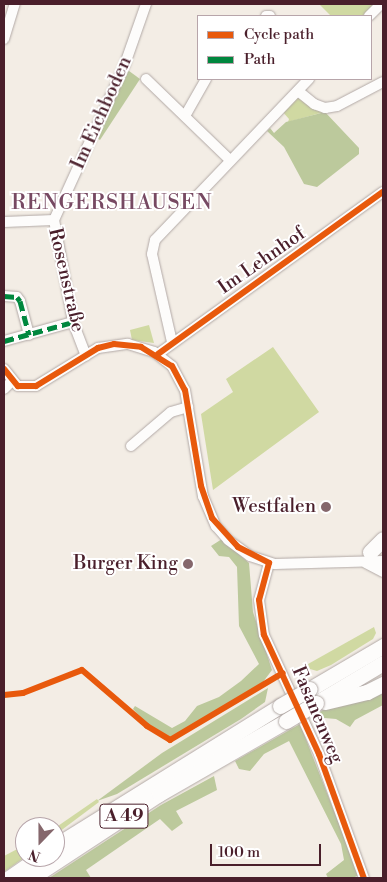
<!DOCTYPE html>
<html>
<head>
<meta charset="utf-8">
<style>
	body { margin:0 }
	#map { position:relative; width:387px; height:882px; overflow:hidden; background:#f3ede5; font-family:"Libre Bodoni",serif }
	div>[style] { position:absolute }
	.green>* { inset:0; background:#d0d9a2 }
	.forest>* { inset:0; background:#bcc99c }
	.roads { filter:drop-shadow(0 0 1px #b2a9a6) drop-shadow(0 0 1px #b2a9a6) }
	.minor>* { height:10px; margin:-5px; padding:0 5px; transform-origin:5px; border-radius:5px; background:#fdfcfb }
	.highway>* { height:15px; margin:-7.5px; padding:0 7.5px; transform-origin:7.5px; border-radius:7.5px; background:#fdfcfb }
	.bridges { filter:drop-shadow(0 0 1px #b2a9a6) drop-shadow(0 0 1px #b2a9a6) }
	.highway-bridge>* { height:15px; margin:-7.5px; padding:0 7.5px; transform-origin:7.5px; border-radius:7.5px; background:#fdfcfb }
	.quiet>* { height:5px; margin-top:-2.5px; transform-origin:0; background:repeating-linear-gradient(90deg,#00873e 0 10px,transparent 0 15px) }
	.cycleway>* { height:6px; margin:-3px; padding:0 3px; transform-origin:3px; border-radius:3px; background:#e8590c }
	.dots>* { width:14px; height:14px; translate:-50% -50%; box-sizing:border-box; border:2px solid #fff; border-radius:50% }
	span { translate:-50% -50%; white-space:nowrap; text-align:center; line-height:1.15; -webkit-text-stroke:4px #fff; paint-order:stroke }
	.shield-label span { padding:1px 4px; background:#fff; border:1px solid; border-radius:4px; -webkit-text-stroke-width:0 }
	.shield-label { font-size:18px; color:#4a1f2b; font-weight:700 }
	.street-label { font-size:19px; color:#4a1f2b }
	.poi-label { font-size:19px; color:#4a1f2b }
	.right { translate:-100% -50%; text-align:right }
	.quarter-label { font-size:21px; color:#774962; letter-spacing:1px }
	.frame { position:absolute; inset:0; border:5px solid #4a1f2b; pointer-events:none }
	.legend { position:absolute; left:197px; top:15px; width:175px; height:65px; box-sizing:border-box; background:#fff; border:1px solid #b7a5aa; margin:0; padding:6px 9px; list-style:none; font-size:15px; color:#4a1f2b }
	.legend li { display:flex; align-items:center; gap:10px; height:25px }
	.legend b { width:25px; border:1px solid #b7a5aa }
	.north { position:absolute; left:15px; top:817px; width:50px; height:50px; box-sizing:border-box; background:#fff; border:1px solid #b7a5aa; border-radius:50%; rotate:202deg; font-size:14px; font-weight:700; line-height:20px; text-align:center; color:#4a1f2b }
	.north::after { content:''; display:block; margin:auto; width:18px; height:22px; background:#85676c; clip-path:polygon(50% 0,100% 100%,50% 72%,0 100%) }
	.scale { position:absolute; left:210px; top:844px; width:111px; height:22px; box-sizing:border-box; border:2px solid #4a1f2b; border-top:0; padding-left:6px; font-size:15px; line-height:18px; white-space:nowrap; color:#4a1f2b; -webkit-text-stroke:4px #fff; paint-order:stroke }
</style>
</head>
<body>
<div id="map">
	<div class="green">
		<div style="clip-path:polygon(319px 4px,376px 4px,362px 16px,331px 16px)"></div>
		<div style="clip-path:polygon(300px 95px,324px 112px,288px 122px,289px 119px,282px 111px)"></div>
		<div style="clip-path:polygon(149px 325px,154px 343px,132px 340px,130px 330px)"></div>
		<div style="clip-path:polygon(273px 347px,319px 412px,213px 490px,201px 414px,233px 392px,226px 379px)"></div>
		<div style="clip-path:polygon(374px 627px,376px 633px,373px 639px,331px 665px,317px 671px,310px 669px,308px 664px)"></div>
		<div style="clip-path:polygon(97px 799px,99px 802px,55px 835px,55px 828px)"></div>
		<div style="clip-path:polygon(25px 845px,25px 857px,4px 872px,4px 856px)"></div>
	</div>
	<div class="forest">
		<div style="clip-path:polygon(125px 68px,140px 79px,100px 140px,94px 136px)"></div>
		<div style="clip-path:polygon(325px 112px,359px 148px,359px 154px,317px 187px,304px 184px,284px 147px,267px 131px,270px 128px,274px 133px,286px 122px)"></div>
		<div style="clip-path:polygon(222px 539px,249px 563px,253px 612px,272px 670px,263px 682px,170px 738px,146px 723px,133px 709px,135px 706px,172px 728px,185px 721px,197px 706px,219px 697px,241px 681px,259px 664px,239px 626px,237px 567px,229px 557px,219px 556px,211px 546px)"></div>
		<div style="clip-path:polygon(268px 688px,265px 702px,241px 719px,117px 794px,97px 801px,162px 753px)"></div>
		<div style="clip-path:polygon(383px 689px,383px 705px,355px 720px,350px 727px,336px 719px,313px 717px,330px 705px)"></div>
		<div style="clip-path:polygon(300px 724px,359px 875px,353px 878px,328px 878px,326px 874px,344px 860px,341px 844px,289px 741px,264px 754px,250px 771px,239px 769px,235px 761px)"></div>
		<div style="clip-path:polygon(214px 776px,217px 790px,176px 811px,183px 823px,172px 831px,160px 819px,86px 870px,91px 878px,49px 878px,161px 805px)"></div>
	</div>
	<div class="roads">
		<div class="minor">
			<div style="left:266px;top:16px;width:4px"></div>
			<div style="left:369px;top:16px;width:17px;rotate:-45deg"></div>
			<div style="left:4px;top:39px;width:37px;rotate:-73deg"></div>
			<div style="left:146px;top:79px;width:117px;rotate:44deg"></div>
			<div style="left:298px;top:91px;width:21px;rotate:39deg"></div>
			<div style="left:314px;top:104px;width:12px;rotate:20deg"></div>
			<div style="left:325px;top:108px;width:12px;rotate:-9deg"></div>
			<div style="left:337px;top:106px;width:52px;rotate:-27.6deg"></div>
			<div style="left:185px;top:116px;width:43px;rotate:-60.4deg"></div>
			<div style="left:54px;top:220px;width:171px;rotate:-65.5deg"></div>
			<div style="left:125px;top:64px;width:64px;rotate:-70.7deg"></div>
			<div style="left:54px;top:220px;width:104px;rotate:79.4deg"></div>
			<div style="left:73px;top:322px;width:36px;rotate:69deg"></div>
			<div style="left:4px;top:222px;width:50px;rotate:-2.3deg"></div>
			<div style="left:4px;top:296px;width:13px;rotate:4deg"></div>
			<div style="left:17px;top:297px;width:5px;rotate:53deg"></div>
			<div style="left:20px;top:301px;width:35px;rotate:75deg"></div>
			<div style="left:4px;top:341px;width:72px;rotate:-15.4deg"></div>
			<div style="left:172px;top:342px;width:90px;rotate:-102.8deg"></div>
			<div style="left:152px;top:254px;width:14px;rotate:-78deg"></div>
			<div style="left:155px;top:240px;width:223px;rotate:-46.3deg"></div>
			<div style="left:158px;top:354px;width:277px;rotate:-35.8deg"></div>
			<div style="left:4px;top:369px;width:22px;rotate:51deg"></div>
			<div style="left:18px;top:386px;width:18px"></div>
			<div style="left:36px;top:386px;width:73px;rotate:-31.5deg"></div>
			<div style="left:98px;top:348px;width:30px;rotate:-8deg"></div>
			<div style="left:128px;top:344px;width:27px;rotate:17deg"></div>
			<div style="left:154px;top:352px;width:23px;rotate:38deg"></div>
			<div style="left:172px;top:366px;width:27px;rotate:62deg"></div>
			<div style="left:185px;top:390px;width:108px;rotate:80.4deg"></div>
			<div style="left:203px;top:496px;width:33px;rotate:67deg"></div>
			<div style="left:216px;top:526px;width:18px;rotate:49deg"></div>
			<div style="left:228px;top:540px;width:27px;rotate:36deg"></div>
			<div style="left:250px;top:556px;width:26px;rotate:18deg"></div>
			<div style="left:275px;top:564px;width:108px;rotate:-1.6deg"></div>
			<div style="left:4px;top:389px;width:11px;rotate:-45deg"></div>
			<div style="left:131px;top:446px;width:52px;rotate:-40.4deg"></div>
			<div style="left:171px;top:412px;width:18px;rotate:-16deg"></div>
			<div style="left:269px;top:563px;width:38px;rotate:105deg"></div>
			<div style="left:259px;top:600px;width:35px;rotate:82deg"></div>
			<div style="left:264px;top:635px;width:131px;rotate:65.2deg"></div>
			<div style="left:319px;top:754px;width:132px;rotate:70.1deg"></div>
			<div style="left:366px;top:563px;width:19px;rotate:28deg"></div>
		</div>
		<div class="highway">
			<div style="left:370px;top:552px;width:18px;rotate:-45deg"></div>
			<div style="left:310px;top:689px;width:85px;rotate:-30.5deg"></div>
			<div style="left:325px;top:702px;width:43px;rotate:-13.4deg"></div>
			<div style="left:367px;top:692px;width:18px;rotate:-27deg"></div>
			<div style="left:316px;top:703px;width:78px;rotate:-30.8deg"></div>
			<div style="left:55px;top:846px;width:265px;rotate:-31.9deg"></div>
			<div style="left:9px;top:878px;width:37px;rotate:-35deg"></div>
			<div style="left:31px;top:878px;width:153px;rotate:-33.3deg"></div>
			<div style="left:159px;top:794px;width:146px;rotate:-29.9deg"></div>
		</div>
	</div>
	<div class="bridges">
		<div class="highway-bridge">
			<div style="left:280px;top:706px;width:34px;rotate:-30deg"></div>
			<div style="left:286px;top:721px;width:35px;rotate:-31deg"></div>
		</div>
	</div>
	<div class="quiet">
		<div style="left:4px;top:296px;width:13px;rotate:4deg"></div>
		<div style="left:17px;top:297px;width:5px;rotate:53deg"></div>
		<div style="left:20px;top:301px;width:35px;rotate:75deg"></div>
		<div style="left:4px;top:341px;width:72px;rotate:-15.4deg"></div>
	</div>
	<div class="cycleway">
		<div style="left:158px;top:354px;width:277px;rotate:-35.8deg"></div>
		<div style="left:4px;top:369px;width:22px;rotate:51deg"></div>
		<div style="left:18px;top:386px;width:18px"></div>
		<div style="left:36px;top:386px;width:73px;rotate:-31.5deg"></div>
		<div style="left:98px;top:348px;width:16px;rotate:-14deg"></div>
		<div style="left:114px;top:344px;width:27px;rotate:6deg"></div>
		<div style="left:141px;top:347px;width:36px;rotate:32deg"></div>
		<div style="left:172px;top:366px;width:27px;rotate:62deg"></div>
		<div style="left:185px;top:390px;width:97px;rotate:80.5deg"></div>
		<div style="left:201px;top:486px;width:34px;rotate:71deg"></div>
		<div style="left:212px;top:518px;width:39px;rotate:48deg"></div>
		<div style="left:238px;top:547px;width:35px;rotate:27deg"></div>
		<div style="left:269px;top:563px;width:38px;rotate:105deg"></div>
		<div style="left:259px;top:600px;width:35px;rotate:82deg"></div>
		<div style="left:264px;top:635px;width:131px;rotate:65.2deg"></div>
		<div style="left:319px;top:754px;width:132px;rotate:70.1deg"></div>
		<div style="left:4px;top:695px;width:19px;rotate:-6deg"></div>
		<div style="left:23px;top:693px;width:63px;rotate:-21.3deg"></div>
		<div style="left:82px;top:670px;width:86px;rotate:40.7deg"></div>
		<div style="left:147px;top:726px;width:27px;rotate:31deg"></div>
		<div style="left:170px;top:740px;width:131px;rotate:-30.7deg"></div>
	</div>
	<div class="dots">
		<div style="left:326px;top:507px;background:#85676c"></div>
		<div style="left:188px;top:564px;background:#85676c"></div>
	</div>
	<div class="shield-label">
		<span style="left:124px;top:816px">A 49</span>
	</div>
	<div class="street-label">
		<span style="left:102px;top:113px;rotate:-66deg">Im Eichboden</span>
		<span style="left:262px;top:261px;rotate:-35deg">Im Lehnhof</span>
		<span style="left:66px;top:280px;rotate:77deg">Rosenstraße</span>
		<span style="left:317px;top:715px;rotate:67deg">Fasanenweg</span>
	</div>
	<div class="poi-label">
		<span class="right" style="left:316px;top:507px">Westfalen</span>
		<span class="right" style="left:178px;top:564px">Burger King</span>
	</div>
	<div class="quarter-label">
		<span style="left:112px;top:203px">RENGERSHAUSEN</span>
	</div>
	<div class="frame"></div>
	<ul class="legend">
	<li><b style="height:6px;background:#e8590c"></b>Cycle path</li>
	<li><b style="height:6px;background:#00873e"></b>Path</li>
	</ul>
	<div class="north">N</div>
	<div class="scale">100 m</div>
</div>
</body>
</html>
